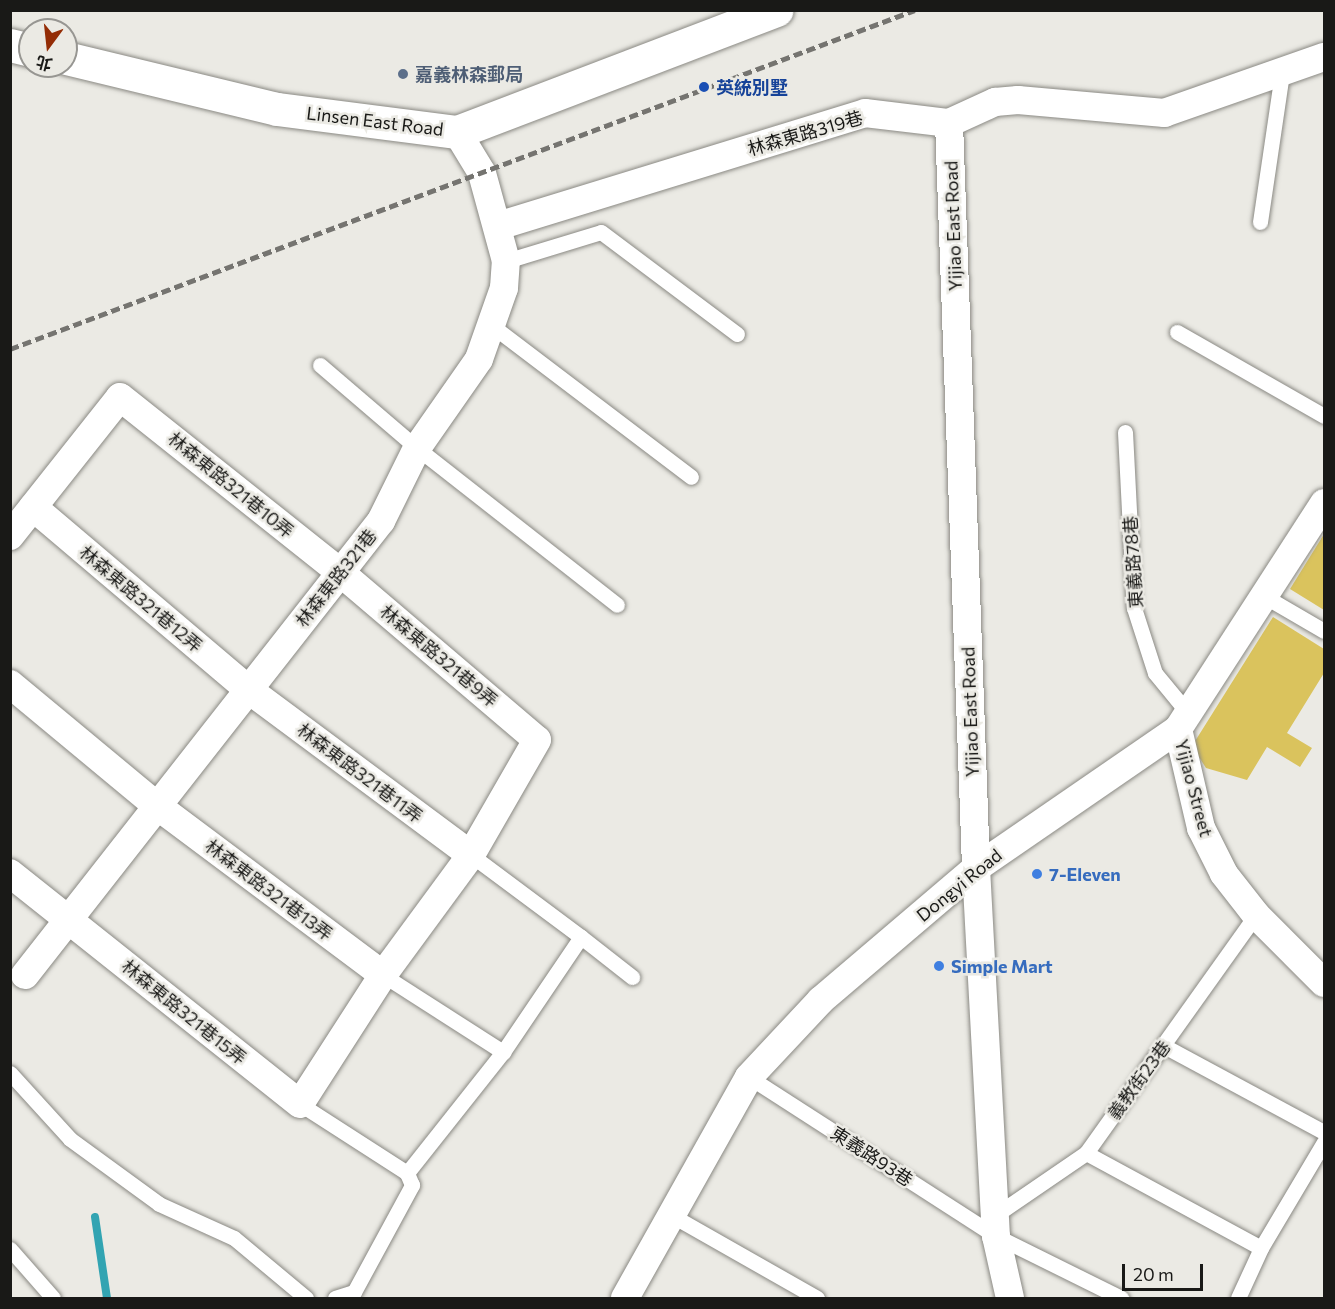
<!DOCTYPE html>
<html>
<head>
<meta charset="utf-8">
<style>
	body { margin:0 }
	#map { position:relative; width:1335px; height:1309px; overflow:hidden; background:#ebeae4; font-family:Commissioner,"Noto Sans TC",sans-serif }
	div>[style] { position:absolute }
	.stream>* { height:8px; margin:-4px; padding:0 4px; transform-origin:4px; border-radius:4px; background:#32a4b2 }
	.building>* { inset:0; background:#dac35d }
	.roads { filter:drop-shadow(0 0 2px #8a8983) drop-shadow(0 0 2px #8a8983) }
	.lane>* { height:15px; margin:-7.5px; padding:0 7.5px; transform-origin:7.5px; border-radius:7.5px; background:#fff }
	.street>* { height:28px; margin:-14px; padding:0 14px; transform-origin:14px; border-radius:14px; background:#fff }
	.secondary>* { height:33px; margin:-16.5px; padding:0 16.5px; transform-origin:16.5px; border-radius:16.5px; background:#fff }
	.rail>* { height:4.5px; margin-top:-2.25px; transform-origin:0; background:repeating-linear-gradient(90deg,#757470 0 9px,transparent 0 13.5px) }
	.dots>* { width:16px; height:16px; translate:-50% -50%; box-sizing:border-box; border:3px solid #ebeae4; border-radius:50% }
	span { translate:-50% -50%; white-space:nowrap; text-align:center; line-height:1.15; -webkit-text-stroke:5px #ebeae4; paint-order:stroke }
	.service-label { font-size:18px; color:#4e5e75; font-weight:700 }
	.left { translate:0 -50%; text-align:left }
	.transit-label { font-size:18px; color:#164399; font-weight:700 }
	.street-label { font-size:18px; color:#191917 }
	.shop-label { font-size:18px; color:#366cbe; font-weight:700 }
	.frame { position:absolute; inset:0; border:12px solid #191917; pointer-events:none }
	.north { position:absolute; left:18px; top:18px; width:60px; height:60px; box-sizing:border-box; background:#ebeae4; border:2px solid #979692; border-radius:50%; rotate:195deg; font-size:16px; font-weight:700; line-height:24px; text-align:center; color:#191917 }
	.north::after { content:''; display:block; margin:auto; width:21px; height:27px; background:#942d06; clip-path:polygon(50% 0,100% 100%,50% 72%,0 100%) }
	.scale { position:absolute; left:1122px; top:1264px; width:81px; height:27px; box-sizing:border-box; border:3px solid #191917; border-top:0; padding-left:8px; font-size:18px; line-height:21px; white-space:nowrap; color:#191917; -webkit-text-stroke:4px #ebeae4; paint-order:stroke }
</style>
</head>
<body>
<div id="map">
	<div class="stream">
		<div style="left:95px;top:1217px;width:82px;rotate:81.6deg"></div>
	</div>
	<div class="building">
		<div style="clip-path:polygon(1324px 534px,1324px 610px,1290px 589px)"></div>
		<div style="clip-path:polygon(1273px 617px,1324px 649px,1324px 673px,1287px 733px,1312px 748px,1300px 767px,1267px 747px,1247px 780px,1206px 768px,1192px 746px)"></div>
	</div>
	<div class="roads">
		<div class="lane">
			<div style="left:1260px;top:222px;width:151px;rotate:-81.6deg"></div>
			<div style="left:506px;top:261px;width:99px;rotate:-17deg"></div>
			<div style="left:601px;top:232px;width:170px;rotate:36.9deg"></div>
			<div style="left:491px;top:325px;width:251px;rotate:37.2deg"></div>
			<div style="left:1177px;top:332px;width:169px;rotate:29.7deg"></div>
			<div style="left:320px;top:365px;width:128px;rotate:40.6deg"></div>
			<div style="left:417px;top:448px;width:254px;rotate:38.1deg"></div>
			<div style="left:1125px;top:432px;width:176px;rotate:87.1deg"></div>
			<div style="left:1134px;top:608px;width:68px;rotate:72.1deg"></div>
			<div style="left:1155px;top:673px;width:52px;rotate:50.5deg"></div>
			<div style="left:1264px;top:596px;width:69px;rotate:30.3deg"></div>
			<div style="left:581px;top:937px;width:65px;rotate:38.1deg"></div>
			<div style="left:383px;top:975px;width:143px;rotate:32.7deg"></div>
			<div style="left:1164px;top:1046px;width:182px;rotate:28.3deg"></div>
			<div style="left:10px;top:1073px;width:89px;rotate:47.7deg"></div>
			<div style="left:70px;top:1139px;width:110px;rotate:36.1deg"></div>
			<div style="left:159px;top:1204px;width:82px;rotate:24.4deg"></div>
			<div style="left:234px;top:1238px;width:94px;rotate:39.8deg"></div>
			<div style="left:749px;top:1077px;width:294px;rotate:32.8deg"></div>
			<div style="left:996px;top:1236px;width:140px;rotate:26.4deg"></div>
			<div style="left:300px;top:1104px;width:127px;rotate:32.8deg"></div>
			<div style="left:1086px;top:1153px;width:199px;rotate:28.5deg"></div>
			<div style="left:671px;top:1215px;width:168px;rotate:29.6deg"></div>
			<div style="left:994px;top:1216px;width:112px;rotate:-34.4deg"></div>
			<div style="left:1086px;top:1153px;width:292px;rotate:-54.5deg"></div>
			<div style="left:10px;top:1249px;width:65px;rotate:48.7deg"></div>
			<div style="left:335px;top:1298px;width:20px;rotate:-18deg"></div>
			<div style="left:354px;top:1292px;width:122px;rotate:-61.5deg"></div>
			<div style="left:412px;top:1185px;width:13px;rotate:-113deg"></div>
			<div style="left:407px;top:1173px;width:154px;rotate:-51.6deg"></div>
			<div style="left:503px;top:1052px;width:139px;rotate:-55.9deg"></div>
			<div style="left:581px;top:937px;width:137px;rotate:-143.3deg"></div>
			<div style="left:1238px;top:1298px;width:55px;rotate:-65.3deg"></div>
			<div style="left:1261px;top:1248px;width:123px;rotate:-59.3deg"></div>
		</div>
		<div class="street">
			<div style="left:949px;top:123px;width:745px;rotate:87.92deg"></div>
			<div style="left:976px;top:868px;width:369px;rotate:86.9deg"></div>
			<div style="left:996px;top:1236px;width:64px;rotate:77.3deg"></div>
			<div style="left:498px;top:226px;width:384px;rotate:-17.1deg"></div>
			<div style="left:865px;top:113px;width:85px;rotate:6.8deg"></div>
			<div style="left:949px;top:123px;width:51px;rotate:-24.5deg"></div>
			<div style="left:995px;top:102px;width:23px;rotate:-5deg"></div>
			<div style="left:1018px;top:100px;width:147px;rotate:5.1deg"></div>
			<div style="left:1164px;top:113px;width:170px;rotate:-19.3deg"></div>
			<div style="left:33px;top:507px;width:283px;rotate:40.3deg"></div>
			<div style="left:249px;top:690px;width:277px;rotate:36.6deg"></div>
			<div style="left:10px;top:536px;width:177px;rotate:-51.6deg"></div>
			<div style="left:120px;top:397px;width:283px;rotate:38.5deg"></div>
			<div style="left:341px;top:573px;width:257px;rotate:40.4deg"></div>
			<div style="left:537px;top:740px;width:133px;rotate:119.9deg"></div>
			<div style="left:471px;top:855px;width:149px;rotate:126.3deg"></div>
			<div style="left:383px;top:975px;width:153px;rotate:122.8deg"></div>
			<div style="left:300px;top:1104px;width:371px;rotate:-141.5deg"></div>
			<div style="left:10px;top:684px;width:190px;rotate:39.7deg"></div>
			<div style="left:156px;top:805px;width:284px;rotate:36.8deg"></div>
			<div style="left:1178px;top:729px;width:102px;rotate:76.9deg"></div>
			<div style="left:1201px;top:828px;width:51px;rotate:63.4deg"></div>
			<div style="left:1224px;top:874px;width:52px;rotate:52deg"></div>
			<div style="left:1256px;top:915px;width:96px;rotate:45deg"></div>
			<div style="left:25px;top:975px;width:577px;rotate:-51.9deg"></div>
			<div style="left:381px;top:521px;width:81px;rotate:-63.7deg"></div>
			<div style="left:417px;top:448px;width:108px;rotate:-55.1deg"></div>
			<div style="left:479px;top:359px;width:75px;rotate:-70.6deg"></div>
			<div style="left:504px;top:288px;width:27px;rotate:-86deg"></div>
			<div style="left:506px;top:261px;width:91px;rotate:-105.3deg"></div>
			<div style="left:482px;top:173px;width:48px;rotate:-121.4deg"></div>
			<div style="left:625px;top:1298px;width:253px;rotate:-60.7deg"></div>
			<div style="left:749px;top:1077px;width:105px;rotate:-46.9deg"></div>
			<div style="left:821px;top:1000px;width:204px;rotate:-40.4deg"></div>
			<div style="left:976px;top:868px;width:245px;rotate:-34.5deg"></div>
			<div style="left:1178px;top:729px;width:269px;rotate:-57.1deg"></div>
		</div>
		<div class="secondary">
			<div style="left:10px;top:45px;width:21px;rotate:14deg"></div>
			<div style="left:66px;top:58px;width:217px;rotate:13.6deg"></div>
			<div style="left:277px;top:109px;width:181px;rotate:7.3deg"></div>
			<div style="left:457px;top:132px;width:342px;rotate:-20.9deg"></div>
		</div>
	</div>
	<div class="rail">
		<div style="left:10px;top:349px;width:966px;rotate:-20.54deg"></div>
	</div>
	<div class="dots">
		<div style="left:403px;top:74px;background:#5c6f8a"></div>
		<div style="left:704px;top:87px;background:#1a4fb4"></div>
		<div style="left:1037px;top:874px;background:#3f7fe0"></div>
		<div style="left:939px;top:966px;background:#3f7fe0"></div>
	</div>
	<div class="service-label">
		<span class="left" style="left:415px;top:74px">嘉義林森郵局</span>
	</div>
	<div class="transit-label">
		<span class="left" style="left:716px;top:87px">英統別墅</span>
	</div>
	<div class="street-label">
		<span style="left:375px;top:121px;rotate:7deg">Linsen East Road</span>
		<span style="left:805px;top:133px;rotate:-16deg">林森東路319巷</span>
		<span style="left:953px;top:226px;rotate:-92deg">Yijiao East Road</span>
		<span style="left:231px;top:485px;rotate:39deg">林森東路321巷10弄</span>
		<span style="left:1133px;top:562px;rotate:-94deg">東義路78巷</span>
		<span style="left:336px;top:578px;rotate:-52deg">林森東路321巷</span>
		<span style="left:141px;top:599px;rotate:40deg">林森東路321巷12弄</span>
		<span style="left:439px;top:656px;rotate:40deg">林森東路321巷9弄</span>
		<span style="left:970px;top:712px;rotate:-92deg">Yijiao East Road</span>
		<span style="left:360px;top:773px;rotate:37deg">林森東路321巷11弄</span>
		<span style="left:1194px;top:788px;rotate:75deg">Yijiao Street</span>
		<span style="left:959px;top:885px;rotate:-39deg">Dongyi Road</span>
		<span style="left:269px;top:890px;rotate:37deg">林森東路321巷13弄</span>
		<span style="left:184px;top:1012px;rotate:39deg">林森東路321巷15弄</span>
		<span style="left:1139px;top:1080px;rotate:-54deg">義教街23巷</span>
		<span style="left:872px;top:1156px;rotate:33deg">東義路93巷</span>
	</div>
	<div class="shop-label">
		<span class="left" style="left:1049px;top:874px">7-Eleven</span>
		<span class="left" style="left:951px;top:966px">Simple Mart</span>
	</div>
	<div class="frame"></div>
	<div class="north">北</div>
	<div class="scale">20 m</div>
</div>
</body>
</html>
